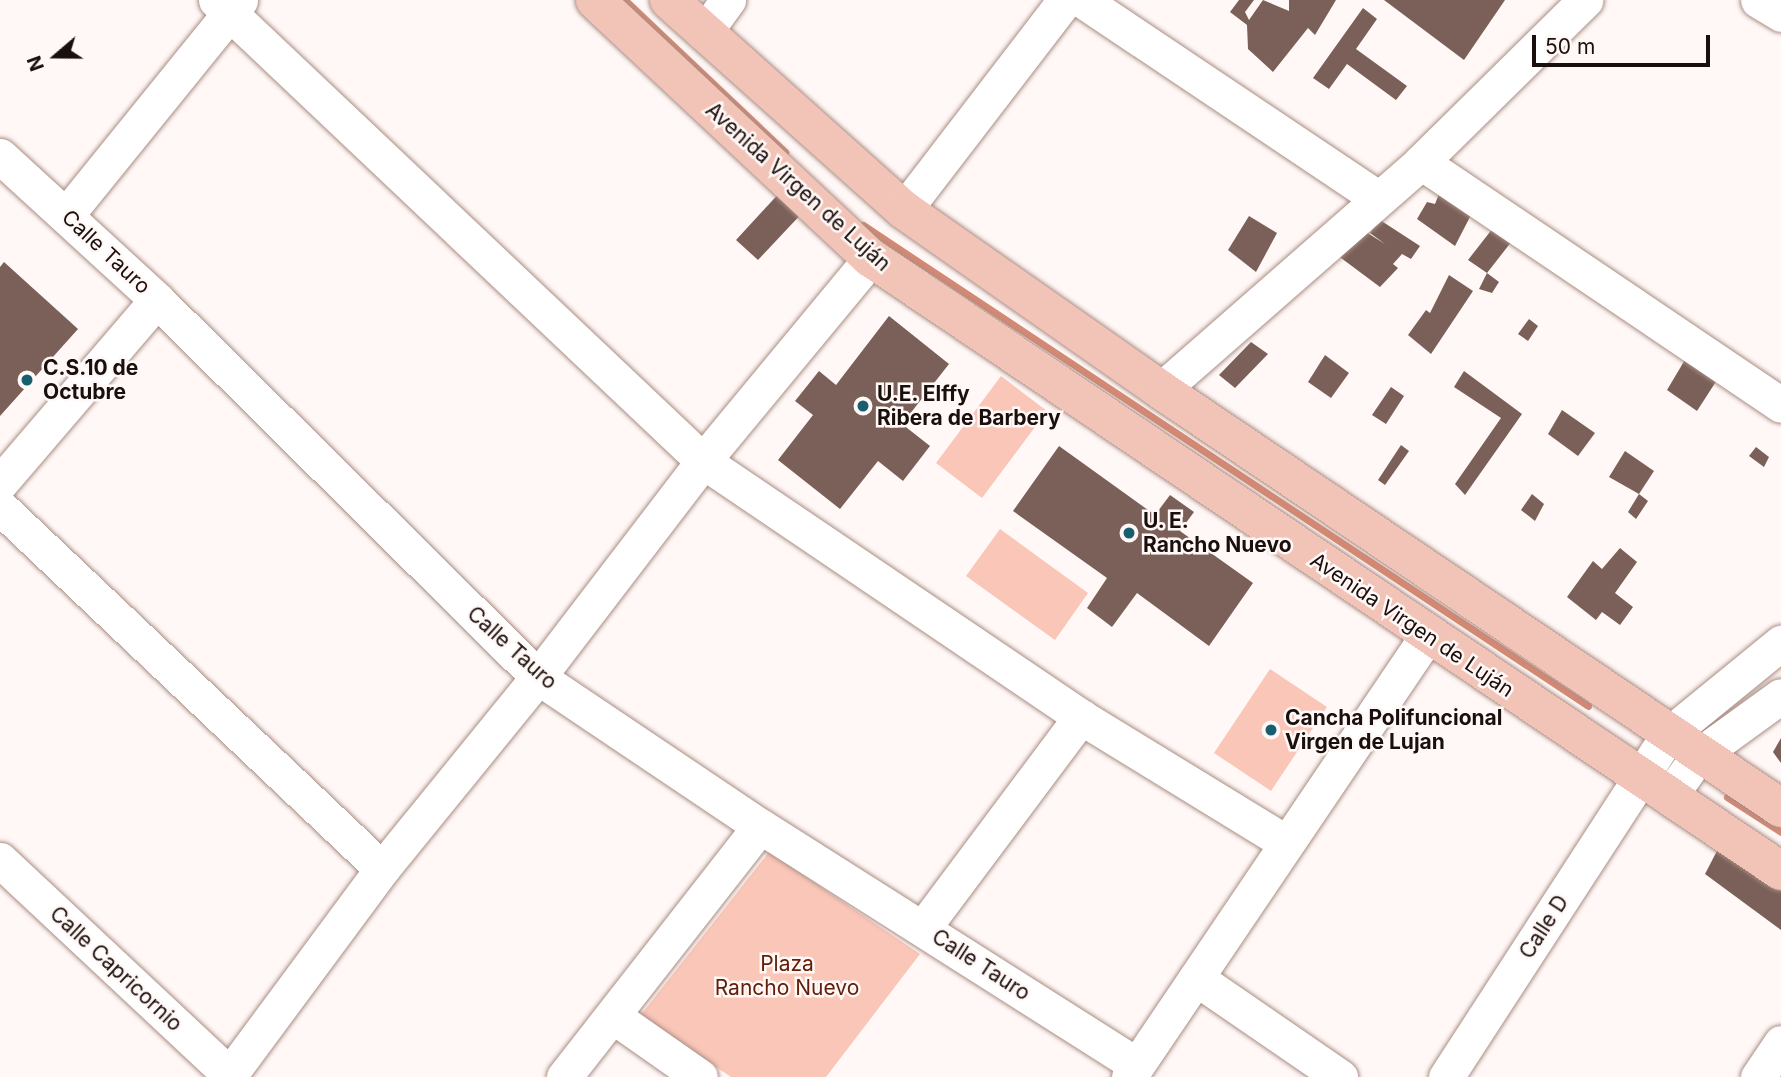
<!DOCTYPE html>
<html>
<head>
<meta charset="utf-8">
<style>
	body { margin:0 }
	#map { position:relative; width:1781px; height:1077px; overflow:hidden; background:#fff8f6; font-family:Inter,sans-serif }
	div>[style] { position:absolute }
	.green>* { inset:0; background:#f9c6b8 }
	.stream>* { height:7px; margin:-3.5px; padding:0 3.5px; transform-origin:3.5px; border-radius:3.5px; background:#d48973 }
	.building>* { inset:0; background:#7a6058 }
	.roads { filter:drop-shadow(0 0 2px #aa8d84) drop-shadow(0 0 2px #aa8d84) }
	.minor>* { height:35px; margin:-17.5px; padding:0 17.5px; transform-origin:17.5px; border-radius:17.5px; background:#fff }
	.major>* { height:38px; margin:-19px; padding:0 19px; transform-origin:19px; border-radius:19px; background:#f2c4b7 }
	.dots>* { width:19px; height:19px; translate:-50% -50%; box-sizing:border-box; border:4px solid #fff8f6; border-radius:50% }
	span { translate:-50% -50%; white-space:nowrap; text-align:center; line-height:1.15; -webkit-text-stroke:5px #fff8f6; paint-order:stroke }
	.street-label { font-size:21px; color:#190f0c }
	.poi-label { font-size:21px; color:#190f0c; font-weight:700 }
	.left { translate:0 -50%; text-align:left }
	.park-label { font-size:21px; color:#611e08 }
	.north { position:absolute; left:21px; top:21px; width:70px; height:70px; -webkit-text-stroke:5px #fff8f6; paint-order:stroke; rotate:250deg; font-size:19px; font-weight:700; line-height:28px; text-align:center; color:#190f0c }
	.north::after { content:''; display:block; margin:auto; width:24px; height:32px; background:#190f0c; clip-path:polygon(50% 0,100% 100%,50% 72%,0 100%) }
	.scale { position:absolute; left:1532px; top:35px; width:178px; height:32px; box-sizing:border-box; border:4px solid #190f0c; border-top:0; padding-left:9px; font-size:21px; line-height:24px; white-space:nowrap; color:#190f0c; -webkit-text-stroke:5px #fff8f6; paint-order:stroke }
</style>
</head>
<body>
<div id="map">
	<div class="green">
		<div style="clip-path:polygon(1001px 376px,1047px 411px,982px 498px,936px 463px)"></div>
		<div style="clip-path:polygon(1000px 529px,1088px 593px,1055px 640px,966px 576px)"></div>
		<div style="clip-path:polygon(1270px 669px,1327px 707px,1271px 791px,1214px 753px)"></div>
		<div style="clip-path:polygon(769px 852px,920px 954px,826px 1077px,731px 1077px,640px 1016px)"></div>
	</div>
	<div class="stream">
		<div style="left:625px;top:0;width:221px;rotate:43.5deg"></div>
		<div style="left:863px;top:225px;width:870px;rotate:33.56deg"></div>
		<div style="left:1727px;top:797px;width:64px;rotate:32.9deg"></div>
	</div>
	<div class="building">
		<div style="clip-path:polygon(1239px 0,1254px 0,1245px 12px,1249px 20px,1263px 0,1289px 11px,1289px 0,1336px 0,1315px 35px,1308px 28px,1273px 72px,1248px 49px,1247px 25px,1230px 12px)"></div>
		<div style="clip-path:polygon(1384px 0,1505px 0,1464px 60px)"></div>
		<div style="clip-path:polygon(1363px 8px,1377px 19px,1356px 49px,1407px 86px,1396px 100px,1347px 64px,1329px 89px,1313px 78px)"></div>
		<div style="clip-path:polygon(783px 189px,805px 210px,758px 260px,736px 240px)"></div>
		<div style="clip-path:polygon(1439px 194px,1471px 215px,1455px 246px,1417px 219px,1427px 202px,1435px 204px)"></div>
		<div style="clip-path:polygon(1249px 216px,1277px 233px,1256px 272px,1228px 250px)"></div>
		<div style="clip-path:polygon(1380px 220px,1420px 246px,1411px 259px,1402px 254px,1393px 264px,1398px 268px,1380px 287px,1333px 252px,1366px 232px,1385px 244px,1370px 233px)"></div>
		<div style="clip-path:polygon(1493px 228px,1512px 241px,1487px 273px,1499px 282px,1492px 293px,1479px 289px,1487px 273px,1468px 260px)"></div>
		<div style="clip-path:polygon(4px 262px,78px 329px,0 416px,0 267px)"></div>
		<div style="clip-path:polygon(1449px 275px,1473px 291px,1431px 354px,1408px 335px,1426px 310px,1430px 313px)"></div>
		<div style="clip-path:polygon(889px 316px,949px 364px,902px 424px,930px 446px,903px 481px,878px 461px,840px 509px,778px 460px,813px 415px,795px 401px,819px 371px,836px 385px)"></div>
		<div style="clip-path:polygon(1529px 319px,1538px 326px,1528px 341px,1518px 334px)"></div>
		<div style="clip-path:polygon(1251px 342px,1268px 354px,1235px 388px,1219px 375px)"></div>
		<div style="clip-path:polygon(1325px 355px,1349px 373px,1331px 398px,1308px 382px)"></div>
		<div style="clip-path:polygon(1686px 358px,1717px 380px,1697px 411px,1667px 390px)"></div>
		<div style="clip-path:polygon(1464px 371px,1522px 414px,1465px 495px,1455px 484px,1501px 418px,1454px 387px)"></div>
		<div style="clip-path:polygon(1391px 387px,1404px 396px,1386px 424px,1372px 415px)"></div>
		<div style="clip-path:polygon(1562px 410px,1595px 433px,1578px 456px,1548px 434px)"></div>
		<div style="clip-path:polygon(1401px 445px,1409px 451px,1385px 485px,1378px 480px)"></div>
		<div style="clip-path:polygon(1059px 446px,1155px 515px,1170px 495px,1194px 512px,1180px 531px,1253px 583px,1209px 646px,1137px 593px,1112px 627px,1087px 608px,1107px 578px,1013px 511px)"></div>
		<div style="clip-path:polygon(1756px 447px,1769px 457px,1764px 467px,1749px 456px)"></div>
		<div style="clip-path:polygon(1625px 451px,1654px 471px,1639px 494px,1609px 477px)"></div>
		<div style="clip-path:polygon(1532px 494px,1544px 504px,1535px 521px,1521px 510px)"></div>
		<div style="clip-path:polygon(1639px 494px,1648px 501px,1636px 519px,1628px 512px)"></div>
		<div style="clip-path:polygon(1620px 548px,1637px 562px,1615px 593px,1633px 607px,1620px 625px,1602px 612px,1596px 620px,1567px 597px,1593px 561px,1602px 569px)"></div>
		<div style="clip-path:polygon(1781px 738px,1781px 763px,1773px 752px)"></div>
		<div style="clip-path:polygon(1719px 847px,1781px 890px,1781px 930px,1705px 874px)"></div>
	</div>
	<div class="roads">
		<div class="minor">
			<div style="left:216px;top:0;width:671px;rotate:43.43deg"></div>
			<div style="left:703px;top:461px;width:457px;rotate:34.1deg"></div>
			<div style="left:1081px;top:717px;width:239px;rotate:31.5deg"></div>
			<div style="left:1082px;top:0;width:354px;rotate:33.8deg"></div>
			<div style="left:1758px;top:0;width:27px;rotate:31deg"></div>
			<div style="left:704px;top:33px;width:41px;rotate:-54deg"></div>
			<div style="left:0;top:156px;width:213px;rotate:42.5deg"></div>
			<div style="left:157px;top:300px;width:536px;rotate:44.7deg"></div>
			<div style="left:538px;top:677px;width:267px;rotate:33.9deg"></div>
			<div style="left:760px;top:826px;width:446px;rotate:32.4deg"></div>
			<div style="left:1421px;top:162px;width:434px;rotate:34deg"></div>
			<div style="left:904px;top:210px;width:265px;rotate:-52.5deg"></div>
			<div style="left:67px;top:214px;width:275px;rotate:-51deg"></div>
			<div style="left:1161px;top:390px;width:346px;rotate:-41.2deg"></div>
			<div style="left:1421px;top:162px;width:231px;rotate:-44.6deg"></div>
			<div style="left:0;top:483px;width:241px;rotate:-49.4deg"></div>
			<div style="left:0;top:507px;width:526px;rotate:43.46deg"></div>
			<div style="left:1669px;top:797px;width:50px;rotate:-54.7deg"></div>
			<div style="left:1698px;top:756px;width:102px;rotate:-35.9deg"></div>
			<div style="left:0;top:860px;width:318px;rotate:43.1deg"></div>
			<div style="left:923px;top:928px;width:264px;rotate:-53.2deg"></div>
			<div style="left:1196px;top:978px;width:175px;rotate:34.5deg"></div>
			<div style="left:613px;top:1016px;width:106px;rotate:35deg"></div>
			<div style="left:228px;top:1077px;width:259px;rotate:-53.5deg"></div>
			<div style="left:382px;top:869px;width:247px;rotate:-50.9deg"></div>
			<div style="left:538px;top:677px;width:272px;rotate:-52.6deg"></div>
			<div style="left:703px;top:461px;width:264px;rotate:-50.4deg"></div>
			<div style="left:564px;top:1077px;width:318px;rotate:-52deg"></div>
			<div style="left:1129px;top:1077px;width:532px;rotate:-55.95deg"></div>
			<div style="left:1446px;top:1077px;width:408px;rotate:-57deg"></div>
			<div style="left:1668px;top:735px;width:146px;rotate:-39.2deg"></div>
			<div style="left:1758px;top:1077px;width:41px;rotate:-55.9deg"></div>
		</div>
		<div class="major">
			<div style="left:595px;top:0;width:378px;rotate:43.1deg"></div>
			<div style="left:871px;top:258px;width:1097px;rotate:33.97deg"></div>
			<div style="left:669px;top:0;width:315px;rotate:41.8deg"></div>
			<div style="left:904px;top:210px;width:314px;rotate:35deg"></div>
			<div style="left:1161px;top:390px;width:748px;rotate:33.99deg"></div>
		</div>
	</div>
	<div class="dots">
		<div style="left:27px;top:380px;background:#175f6f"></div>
		<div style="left:863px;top:406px;background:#175f6f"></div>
		<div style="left:1129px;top:533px;background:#175f6f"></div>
		<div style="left:1271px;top:730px;background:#175f6f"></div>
	</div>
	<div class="street-label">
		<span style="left:798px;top:187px;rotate:42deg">Avenida Virgen de Luján</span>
		<span style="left:106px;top:252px;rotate:43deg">Calle Tauro</span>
		<span style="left:1412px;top:625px;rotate:34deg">Avenida Virgen de Luján</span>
		<span style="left:512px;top:648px;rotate:42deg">Calle Tauro</span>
		<span style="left:1544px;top:927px;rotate:-57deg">Calle D</span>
		<span style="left:981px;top:965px;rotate:33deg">Calle Tauro</span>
		<span style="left:116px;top:969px;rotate:43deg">Calle Capricornio</span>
	</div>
	<div class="poi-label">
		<span class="left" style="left:43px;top:380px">C.S.10 de<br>Octubre</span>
		<span class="left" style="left:877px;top:406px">U.E. Elffy<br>Ribera de Barbery</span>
		<span class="left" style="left:1143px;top:533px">U. E.<br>Rancho Nuevo</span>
		<span class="left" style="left:1285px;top:730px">Cancha Polifuncional<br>Virgen de Lujan</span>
	</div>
	<div class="park-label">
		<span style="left:787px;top:976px">Plaza<br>Rancho Nuevo</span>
	</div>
	<div class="north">N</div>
	<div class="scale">50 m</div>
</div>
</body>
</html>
